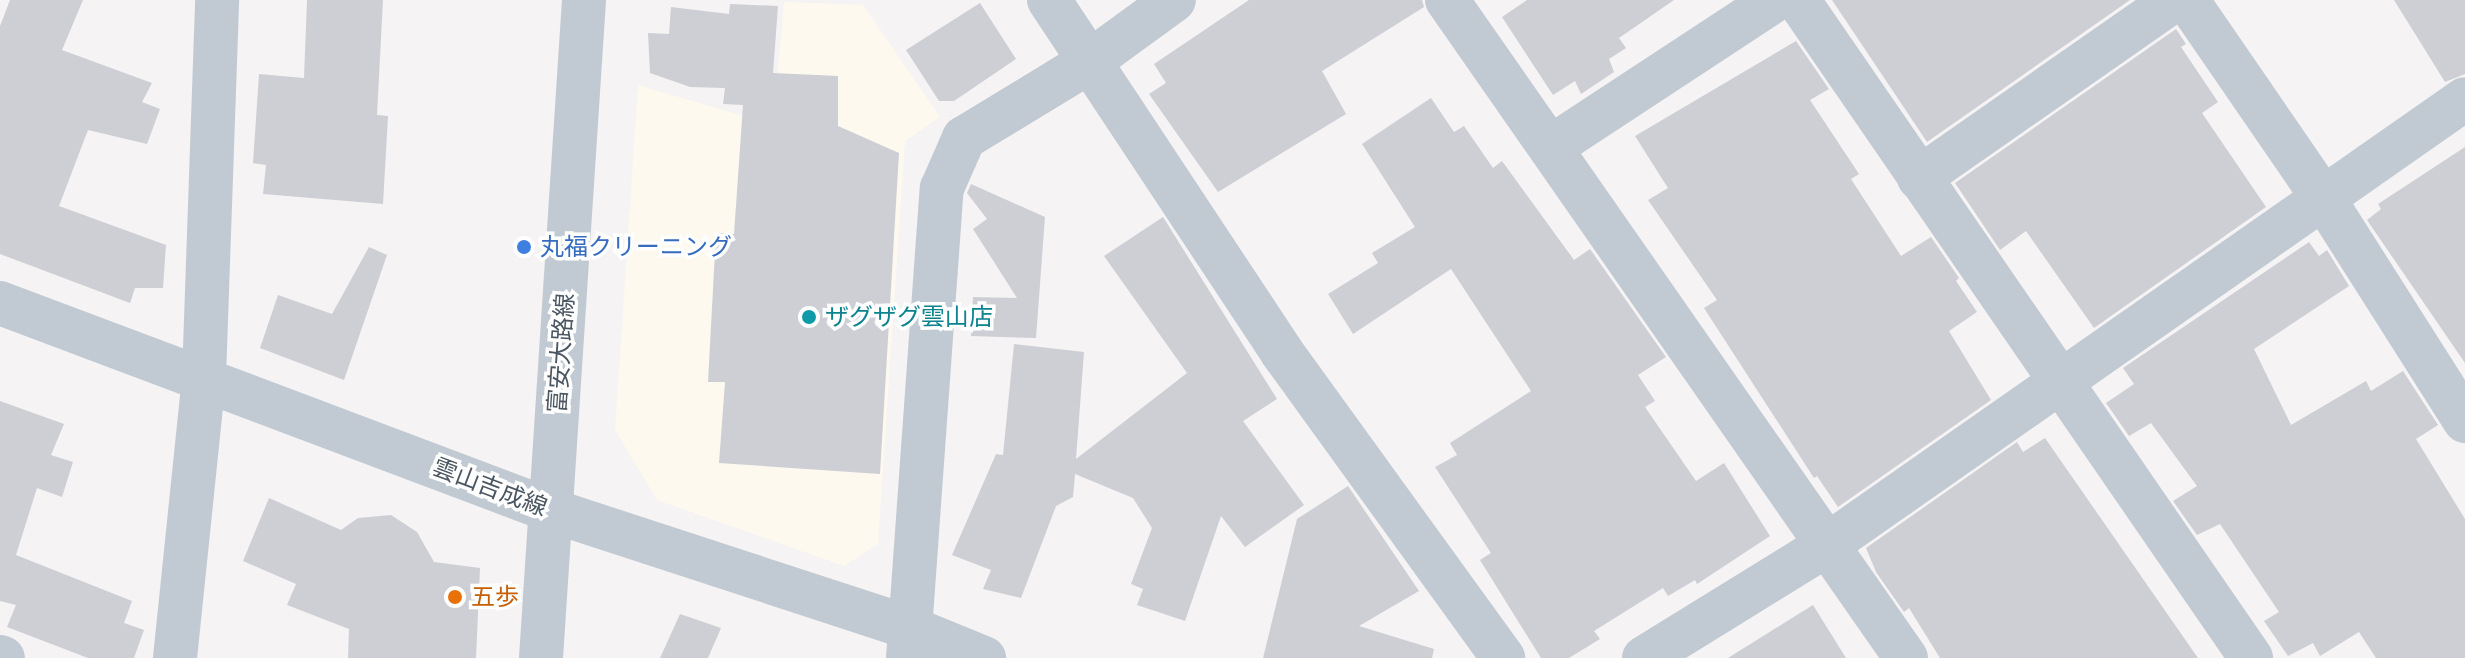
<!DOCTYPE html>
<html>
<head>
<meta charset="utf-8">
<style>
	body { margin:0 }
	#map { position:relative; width:2465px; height:658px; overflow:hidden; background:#f5f3f3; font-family:Raleway,"Noto Sans JP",sans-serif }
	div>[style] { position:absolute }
	.commercial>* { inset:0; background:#fdf9ef }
	.building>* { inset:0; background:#cdcfd5 }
	.minor>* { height:44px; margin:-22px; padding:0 22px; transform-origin:22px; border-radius:22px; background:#c1cad2 }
	.tertiary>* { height:44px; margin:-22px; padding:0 22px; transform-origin:22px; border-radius:22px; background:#c1cad2 }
	.dots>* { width:22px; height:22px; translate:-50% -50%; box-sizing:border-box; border:4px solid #fff; border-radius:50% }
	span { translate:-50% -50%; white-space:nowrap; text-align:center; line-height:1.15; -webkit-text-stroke:7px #fff; paint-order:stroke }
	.shop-label { font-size:24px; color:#366cbe }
	.left { translate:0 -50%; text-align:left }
	.culture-label { font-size:24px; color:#0d838f }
	.street-label { font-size:24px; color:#4a5661 }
	.food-label { font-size:24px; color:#c56008 }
</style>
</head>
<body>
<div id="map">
	<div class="commercial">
		<div style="clip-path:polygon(784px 2px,863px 5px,940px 117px,905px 141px,878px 544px,844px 566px,657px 500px,615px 430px,638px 85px,773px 125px)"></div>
	</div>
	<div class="building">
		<div style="clip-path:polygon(10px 0,83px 0,62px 50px,152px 83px,142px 102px,160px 109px,147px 144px,88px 130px,59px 206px,166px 245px,163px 288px,135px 288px,130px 303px,0 254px,0 26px)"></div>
		<div style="clip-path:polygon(307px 0,383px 0,377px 115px,388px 116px,383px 204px,263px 194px,266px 165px,253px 163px,259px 74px,304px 78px)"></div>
		<div style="clip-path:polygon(1249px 0,1422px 0,1424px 7px,1322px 71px,1346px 114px,1218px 192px,1149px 94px,1166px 83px,1154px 64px)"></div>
		<div style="clip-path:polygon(1527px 0,1674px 0,1619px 38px,1626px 48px,1609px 59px,1614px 72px,1581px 94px,1575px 81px,1553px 95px,1502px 17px)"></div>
		<div style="clip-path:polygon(1832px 0,2130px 0,1927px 142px)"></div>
		<div style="clip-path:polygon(2394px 0,2465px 0,2465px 74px,2445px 82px)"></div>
		<div style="clip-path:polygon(980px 3px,1016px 59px,954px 101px,939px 101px,906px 50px)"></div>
		<div style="clip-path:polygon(730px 4px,778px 6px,773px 73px,838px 76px,838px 126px,899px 153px,880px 474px,719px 463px,725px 382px,708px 382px,716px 233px,734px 234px,743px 105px,723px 104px,725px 88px,690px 87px,650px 73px,648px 33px,669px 34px,671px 7px,729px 14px)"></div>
		<div style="clip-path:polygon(2176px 29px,2186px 44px,2181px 47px,2218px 102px,2202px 113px,2266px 207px,2094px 328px,2026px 231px,2000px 250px,1955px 183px)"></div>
		<div style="clip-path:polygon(1796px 41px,1829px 89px,1810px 100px,1859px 174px,1851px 179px,1901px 256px,1931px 237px,1959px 278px,1956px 281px,1977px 312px,1949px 331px,1991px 400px,1838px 507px,1817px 476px,1814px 478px,1704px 308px,1717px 300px,1648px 200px,1668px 188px,1635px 136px)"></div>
		<div style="clip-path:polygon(1431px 98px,1454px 132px,1464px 126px,1493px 168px,1502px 161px,1574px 260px,1590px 249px,1666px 357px,1638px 375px,1655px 401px,1645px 407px,1696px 481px,1724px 463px,1770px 536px,1697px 584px,1695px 580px,1668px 596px,1663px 588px,1594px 631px,1600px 639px,1569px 658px,1541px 658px,1480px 560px,1491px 553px,1435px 467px,1457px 455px,1450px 443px,1531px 391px,1451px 269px,1353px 334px,1328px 294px,1378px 263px,1372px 253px,1415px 227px,1362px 144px)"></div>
		<div style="clip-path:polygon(2465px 147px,2465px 363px,2367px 220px,2381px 209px,2378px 204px)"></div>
		<div style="clip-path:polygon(971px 184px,1045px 217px,1036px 338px,971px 336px,973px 297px,1017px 298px,973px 229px,987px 219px,967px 193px)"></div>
		<div style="clip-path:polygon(1163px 217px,1277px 399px,1243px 421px,1304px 505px,1245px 547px,1221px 516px,1185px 621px,1137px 605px,1143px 589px,1131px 584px,1152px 528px,1133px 498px,1075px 474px,1073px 497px,1056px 506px,1021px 598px,983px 589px,991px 570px,952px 555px,996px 454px,1003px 455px,1014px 344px,1084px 352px,1076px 459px,1187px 373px,1104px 256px)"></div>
		<div style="clip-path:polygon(2309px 242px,2319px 256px,2327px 250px,2349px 286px,2254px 349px,2291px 425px,2366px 381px,2371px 391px,2403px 371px,2438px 425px,2416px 439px,2465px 519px,2465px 658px,2376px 658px,2359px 632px,2320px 656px,2313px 643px,2288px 656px,2264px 621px,2279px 612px,2220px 524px,2197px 535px,2173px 501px,2197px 486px,2151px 423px,2129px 436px,2106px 403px,2134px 384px,2123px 368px)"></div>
		<div style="clip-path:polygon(369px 247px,387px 255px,344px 380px,260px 348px,278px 295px,332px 314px)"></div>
		<div style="clip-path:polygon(0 401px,64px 424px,51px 455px,73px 462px,62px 497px,37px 488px,16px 555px,132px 601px,124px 623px,144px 630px,134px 658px,88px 658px,7px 627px,16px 605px,0 601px)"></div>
		<div style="clip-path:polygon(2045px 438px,2198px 658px,1940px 658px,1909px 608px,1904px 612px,1876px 572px,1866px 548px,2017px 442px,2023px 452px)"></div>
		<div style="clip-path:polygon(1348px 486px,1419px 591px,1359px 626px,1434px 649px,1432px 658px,1263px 658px,1297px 519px)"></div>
		<div style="clip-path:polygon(269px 498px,341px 530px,358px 518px,391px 515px,417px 532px,434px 562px,480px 568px,476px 658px,348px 658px,349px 629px,287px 605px,296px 584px,243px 561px)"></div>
		<div style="clip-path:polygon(1813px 605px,1846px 658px,1728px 658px)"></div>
		<div style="clip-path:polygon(680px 614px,721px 628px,708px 658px,660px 658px)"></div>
	</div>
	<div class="minor">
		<div style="left:1049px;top:0;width:421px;rotate:56.5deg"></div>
		<div style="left:1281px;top:351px;width:379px;rotate:54.1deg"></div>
		<div style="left:1447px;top:0;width:802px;rotate:55.1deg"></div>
		<div style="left:1798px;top:0;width:799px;rotate:55.45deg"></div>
		<div style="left:2187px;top:0;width:242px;rotate:55.5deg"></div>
		<div style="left:2324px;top:199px;width:263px;rotate:57.6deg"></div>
		<div style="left:1551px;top:147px;width:268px;rotate:-33.3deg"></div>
		<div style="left:1919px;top:178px;width:311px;rotate:-34.9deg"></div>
		<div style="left:0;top:657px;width:3px;rotate:18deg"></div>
		<div style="left:908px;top:658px;width:471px;rotate:-85.9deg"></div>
		<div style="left:942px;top:188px;width:55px;rotate:-66.3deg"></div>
		<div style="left:964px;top:138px;width:146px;rotate:-31.3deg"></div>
		<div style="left:1089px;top:62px;width:105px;rotate:-36.1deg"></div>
		<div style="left:1644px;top:658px;width:215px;rotate:-31.7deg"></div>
		<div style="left:1827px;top:545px;width:778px;rotate:-34.96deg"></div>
	</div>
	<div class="tertiary">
		<div style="left:0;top:303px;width:588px;rotate:20.62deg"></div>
		<div style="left:550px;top:510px;width:379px;rotate:18.1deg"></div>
		<div style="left:910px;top:628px;width:80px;rotate:22.1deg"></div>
		<div style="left:175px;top:658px;width:282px;rotate:-84.1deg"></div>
		<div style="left:204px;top:377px;width:377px;rotate:-88deg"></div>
		<div style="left:541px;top:658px;width:659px;rotate:-86.26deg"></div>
	</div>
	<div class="dots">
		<div style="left:524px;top:247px;background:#3f7fe0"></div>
		<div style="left:809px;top:317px;background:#0f9aa8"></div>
		<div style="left:455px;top:597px;background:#e8710a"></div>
	</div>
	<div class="shop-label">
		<span class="left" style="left:540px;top:247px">丸福クリーニング</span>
	</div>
	<div class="culture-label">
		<span class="left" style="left:825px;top:317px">ザグザグ雲山店</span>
	</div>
	<div class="street-label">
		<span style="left:561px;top:353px;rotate:-86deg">富安大路線</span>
		<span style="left:490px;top:487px;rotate:21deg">雲山吉成線</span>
	</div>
	<div class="food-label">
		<span class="left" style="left:471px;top:597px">五歩</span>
	</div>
</div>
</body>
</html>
